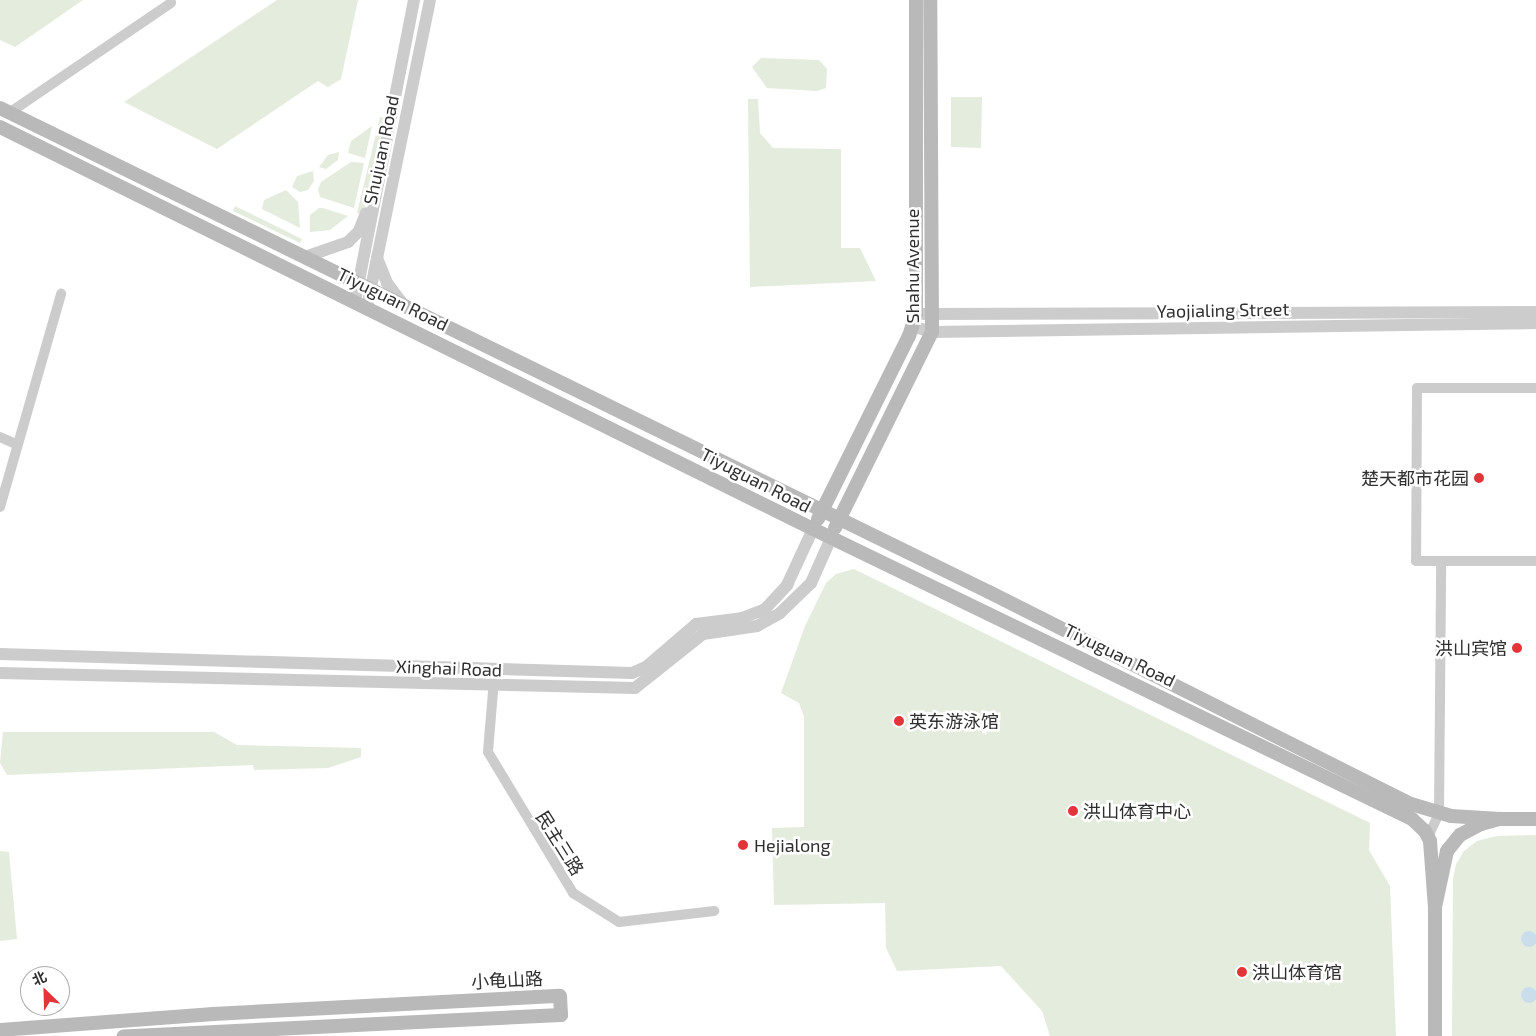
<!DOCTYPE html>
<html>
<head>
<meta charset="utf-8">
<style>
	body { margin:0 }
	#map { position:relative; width:1536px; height:1036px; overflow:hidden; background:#fff; font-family:"Exo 2","Noto Sans SC",sans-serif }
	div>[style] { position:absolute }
	.green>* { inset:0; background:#e4ecdd }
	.water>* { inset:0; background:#caddeb }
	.round { border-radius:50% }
	.minor>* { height:10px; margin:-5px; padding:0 5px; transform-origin:5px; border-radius:5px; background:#ccc }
	.tertiary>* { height:12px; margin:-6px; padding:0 6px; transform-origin:6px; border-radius:6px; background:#ccc }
	.secondary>* { height:14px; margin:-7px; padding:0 7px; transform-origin:7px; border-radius:7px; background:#b9b9b9 }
	.dots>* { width:14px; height:14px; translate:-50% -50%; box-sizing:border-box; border:2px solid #fff; border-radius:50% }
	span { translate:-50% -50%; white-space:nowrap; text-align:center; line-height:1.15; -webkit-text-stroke:5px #fff; paint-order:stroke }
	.street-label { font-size:18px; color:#2f2f2f }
	.poi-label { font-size:18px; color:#2f2f2f }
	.right { translate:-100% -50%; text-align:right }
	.left { translate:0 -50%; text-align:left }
	.north { position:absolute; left:20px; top:966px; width:50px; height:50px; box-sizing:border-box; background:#fff; border:1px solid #acacac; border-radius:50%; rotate:336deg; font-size:14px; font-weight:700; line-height:20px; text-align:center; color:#2f2f2f }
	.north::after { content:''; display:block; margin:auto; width:18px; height:22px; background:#e33439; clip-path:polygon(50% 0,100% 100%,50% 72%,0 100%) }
</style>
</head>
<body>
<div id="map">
	<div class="green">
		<div style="clip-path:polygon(0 0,83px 0,15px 47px,0 40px)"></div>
		<div style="clip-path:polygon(277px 0,358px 0,341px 79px,328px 87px,318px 81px,217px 149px,124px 102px)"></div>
		<div style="clip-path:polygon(761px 58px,819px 60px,827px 69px,826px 88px,817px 91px,767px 88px,752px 67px)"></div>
		<div style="clip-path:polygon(951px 97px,982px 97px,981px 148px,951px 147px)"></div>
		<div style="clip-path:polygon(748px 99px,758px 99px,760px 133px,773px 148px,841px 149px,841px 248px,860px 248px,876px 281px,750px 287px)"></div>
		<div style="clip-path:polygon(380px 117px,385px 118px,363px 214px,357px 213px)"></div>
		<div style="clip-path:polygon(372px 126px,365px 158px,348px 153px,351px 141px)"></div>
		<div style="clip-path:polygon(339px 152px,338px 160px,326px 169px,319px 167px,328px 155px)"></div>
		<div style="clip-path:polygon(351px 162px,364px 163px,354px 208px,320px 197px,318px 189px,321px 182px)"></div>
		<div style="clip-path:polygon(313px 171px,314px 181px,308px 190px,300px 192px,292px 187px,297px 176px)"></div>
		<div style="clip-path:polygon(286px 190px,298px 202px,300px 228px,262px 209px,264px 200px)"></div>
		<div style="clip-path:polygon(235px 206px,302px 239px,300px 243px,233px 211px)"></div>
		<div style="clip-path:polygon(319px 208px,323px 208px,348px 216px,330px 230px,310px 232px,310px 215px)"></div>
		<div style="clip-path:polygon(854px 569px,1370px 823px,1369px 850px,1390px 886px,1396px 1036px,1050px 1036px,1042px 1011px,1001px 966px,897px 971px,886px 948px,885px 903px,774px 905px,772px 828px,804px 827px,804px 717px,799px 703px,781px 693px,805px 626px,826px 583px,836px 574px)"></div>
		<div style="clip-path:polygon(3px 732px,214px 732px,237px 745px,361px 748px,361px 757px,328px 768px,254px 770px,253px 765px,7px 775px,0 763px)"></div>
		<div style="clip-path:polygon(1536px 835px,1536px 1036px,1452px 1036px,1453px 879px,1456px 864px,1464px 851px,1477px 841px,1497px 836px)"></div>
		<div style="clip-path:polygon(0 851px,9px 852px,17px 939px,0 941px)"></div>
	</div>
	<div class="water">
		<div class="round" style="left:1521px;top:931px;width:16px;height:16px"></div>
		<div class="round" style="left:1521px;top:987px;width:16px;height:16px"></div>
	</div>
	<div class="minor">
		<div style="left:9px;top:113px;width:196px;rotate:-34.2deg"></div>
		<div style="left:1536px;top:388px;width:119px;rotate:180deg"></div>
		<div style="left:1417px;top:388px;width:173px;rotate:90.3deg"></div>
		<div style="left:1416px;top:561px;width:120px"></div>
		<div style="left:0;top:437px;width:17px;rotate:24deg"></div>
		<div style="left:0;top:507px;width:222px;rotate:-74deg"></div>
		<div style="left:495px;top:668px;width:84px;rotate:94.8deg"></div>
		<div style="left:488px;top:752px;width:165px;rotate:58.9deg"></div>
		<div style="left:573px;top:893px;width:54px;rotate:32.2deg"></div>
		<div style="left:619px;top:922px;width:96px;rotate:-6.6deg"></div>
		<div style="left:1428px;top:837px;width:26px;rotate:-65deg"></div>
		<div style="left:1439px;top:813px;width:252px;rotate:-89.5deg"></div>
	</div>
	<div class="tertiary">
		<div style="left:305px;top:257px;width:46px;rotate:-19.2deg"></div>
		<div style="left:348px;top:242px;width:16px;rotate:-45deg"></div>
		<div style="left:359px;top:231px;width:19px;rotate:-69deg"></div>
		<div style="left:377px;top:258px;width:27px;rotate:68deg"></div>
		<div style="left:387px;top:283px;width:30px;rotate:53deg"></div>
		<div style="left:355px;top:301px;width:307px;rotate:-78.9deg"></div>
		<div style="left:367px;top:307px;width:313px;rotate:-78.4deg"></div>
		<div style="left:916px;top:314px;width:620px;rotate:-0.18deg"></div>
		<div style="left:912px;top:326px;width:21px;rotate:17deg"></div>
		<div style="left:932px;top:332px;width:604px;rotate:-0.85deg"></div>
		<div style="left:0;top:654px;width:632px;rotate:1.72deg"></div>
		<div style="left:632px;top:673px;width:15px;rotate:-23deg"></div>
		<div style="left:646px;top:667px;width:66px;rotate:-40.7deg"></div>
		<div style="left:696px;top:624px;width:46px;rotate:-7.4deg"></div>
		<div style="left:742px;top:618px;width:25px;rotate:-21deg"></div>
		<div style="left:765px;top:609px;width:33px;rotate:-47deg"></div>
		<div style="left:787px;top:585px;width:62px;rotate:-65.1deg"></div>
		<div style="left:0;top:673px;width:635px;rotate:1.35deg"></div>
		<div style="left:635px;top:688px;width:87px;rotate:-38.5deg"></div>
		<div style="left:703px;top:634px;width:55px;rotate:-8.4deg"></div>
		<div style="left:757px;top:626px;width:26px;rotate:-29deg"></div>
		<div style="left:780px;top:613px;width:43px;rotate:-44.1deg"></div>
		<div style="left:811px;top:583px;width:49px;rotate:-66deg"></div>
	</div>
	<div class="secondary">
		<div style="left:0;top:108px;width:1101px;rotate:26.08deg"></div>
		<div style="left:989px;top:592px;width:472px;rotate:26.7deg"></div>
		<div style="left:1411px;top:804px;width:42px;rotate:16.7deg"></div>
		<div style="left:1451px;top:816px;width:49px;rotate:3.5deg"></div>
		<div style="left:0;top:127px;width:907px;rotate:26.31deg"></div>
		<div style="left:813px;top:529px;width:666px;rotate:25.83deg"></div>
		<div style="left:1412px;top:819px;width:18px;rotate:43deg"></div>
		<div style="left:1425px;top:831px;width:11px;rotate:63deg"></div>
		<div style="left:1430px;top:841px;width:66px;rotate:85.7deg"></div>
		<div style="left:818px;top:519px;width:204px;rotate:-63.6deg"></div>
		<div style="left:909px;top:336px;width:23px;rotate:-72deg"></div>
		<div style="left:916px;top:314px;width:314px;rotate:-90deg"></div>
		<div style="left:835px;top:528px;width:219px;rotate:-63.7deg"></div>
		<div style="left:932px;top:332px;width:332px;rotate:-90.3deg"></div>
		<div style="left:0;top:1030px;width:214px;rotate:-4.3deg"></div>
		<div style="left:213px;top:1014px;width:347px;rotate:-3deg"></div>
		<div style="left:560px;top:996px;width:19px;rotate:87deg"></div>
		<div style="left:561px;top:1015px;width:438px;rotate:177.2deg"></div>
		<div style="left:1435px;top:1036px;width:129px;rotate:-90deg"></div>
		<div style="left:1435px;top:907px;width:57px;rotate:-77.9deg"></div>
		<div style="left:1447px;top:851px;width:21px;rotate:-51deg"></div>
		<div style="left:1460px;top:835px;width:24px;rotate:-28deg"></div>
		<div style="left:1481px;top:824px;width:20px;rotate:-15deg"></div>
		<div style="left:1500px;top:819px;width:36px"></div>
	</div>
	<div class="dots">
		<div style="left:1479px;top:478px;background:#e33439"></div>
		<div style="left:1517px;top:648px;background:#e33439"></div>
		<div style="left:899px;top:721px;background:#e33439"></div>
		<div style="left:1073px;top:811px;background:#e33439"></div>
		<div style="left:743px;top:845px;background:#e33439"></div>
		<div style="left:1242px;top:972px;background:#e33439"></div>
	</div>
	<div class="street-label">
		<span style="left:381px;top:150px;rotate:-78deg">Shujuan Road</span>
		<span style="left:912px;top:266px;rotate:-90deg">Shahu Avenue</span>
		<span style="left:393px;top:299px;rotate:26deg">Tiyuguan Road</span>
		<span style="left:1223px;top:310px;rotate:-1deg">Yaojialing Street</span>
		<span style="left:756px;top:480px;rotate:27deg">Tiyuguan Road</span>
		<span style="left:1120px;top:655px;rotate:26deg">Tiyuguan Road</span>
		<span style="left:449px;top:668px;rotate:2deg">Xinghai Road</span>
		<span style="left:560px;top:843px;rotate:58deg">民主三路</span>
		<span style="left:507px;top:980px;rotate:-3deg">小龟山路</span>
	</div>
	<div class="poi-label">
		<span class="right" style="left:1469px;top:478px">楚天都市花园</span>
		<span class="right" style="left:1507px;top:648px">洪山宾馆</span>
		<span class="left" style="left:909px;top:721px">英东游泳馆</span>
		<span class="left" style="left:1083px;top:811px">洪山体育中心</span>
		<span class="left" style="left:754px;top:845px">Hejialong</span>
		<span class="left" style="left:1252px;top:972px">洪山体育馆</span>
	</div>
	<div class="north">北</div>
</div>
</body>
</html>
